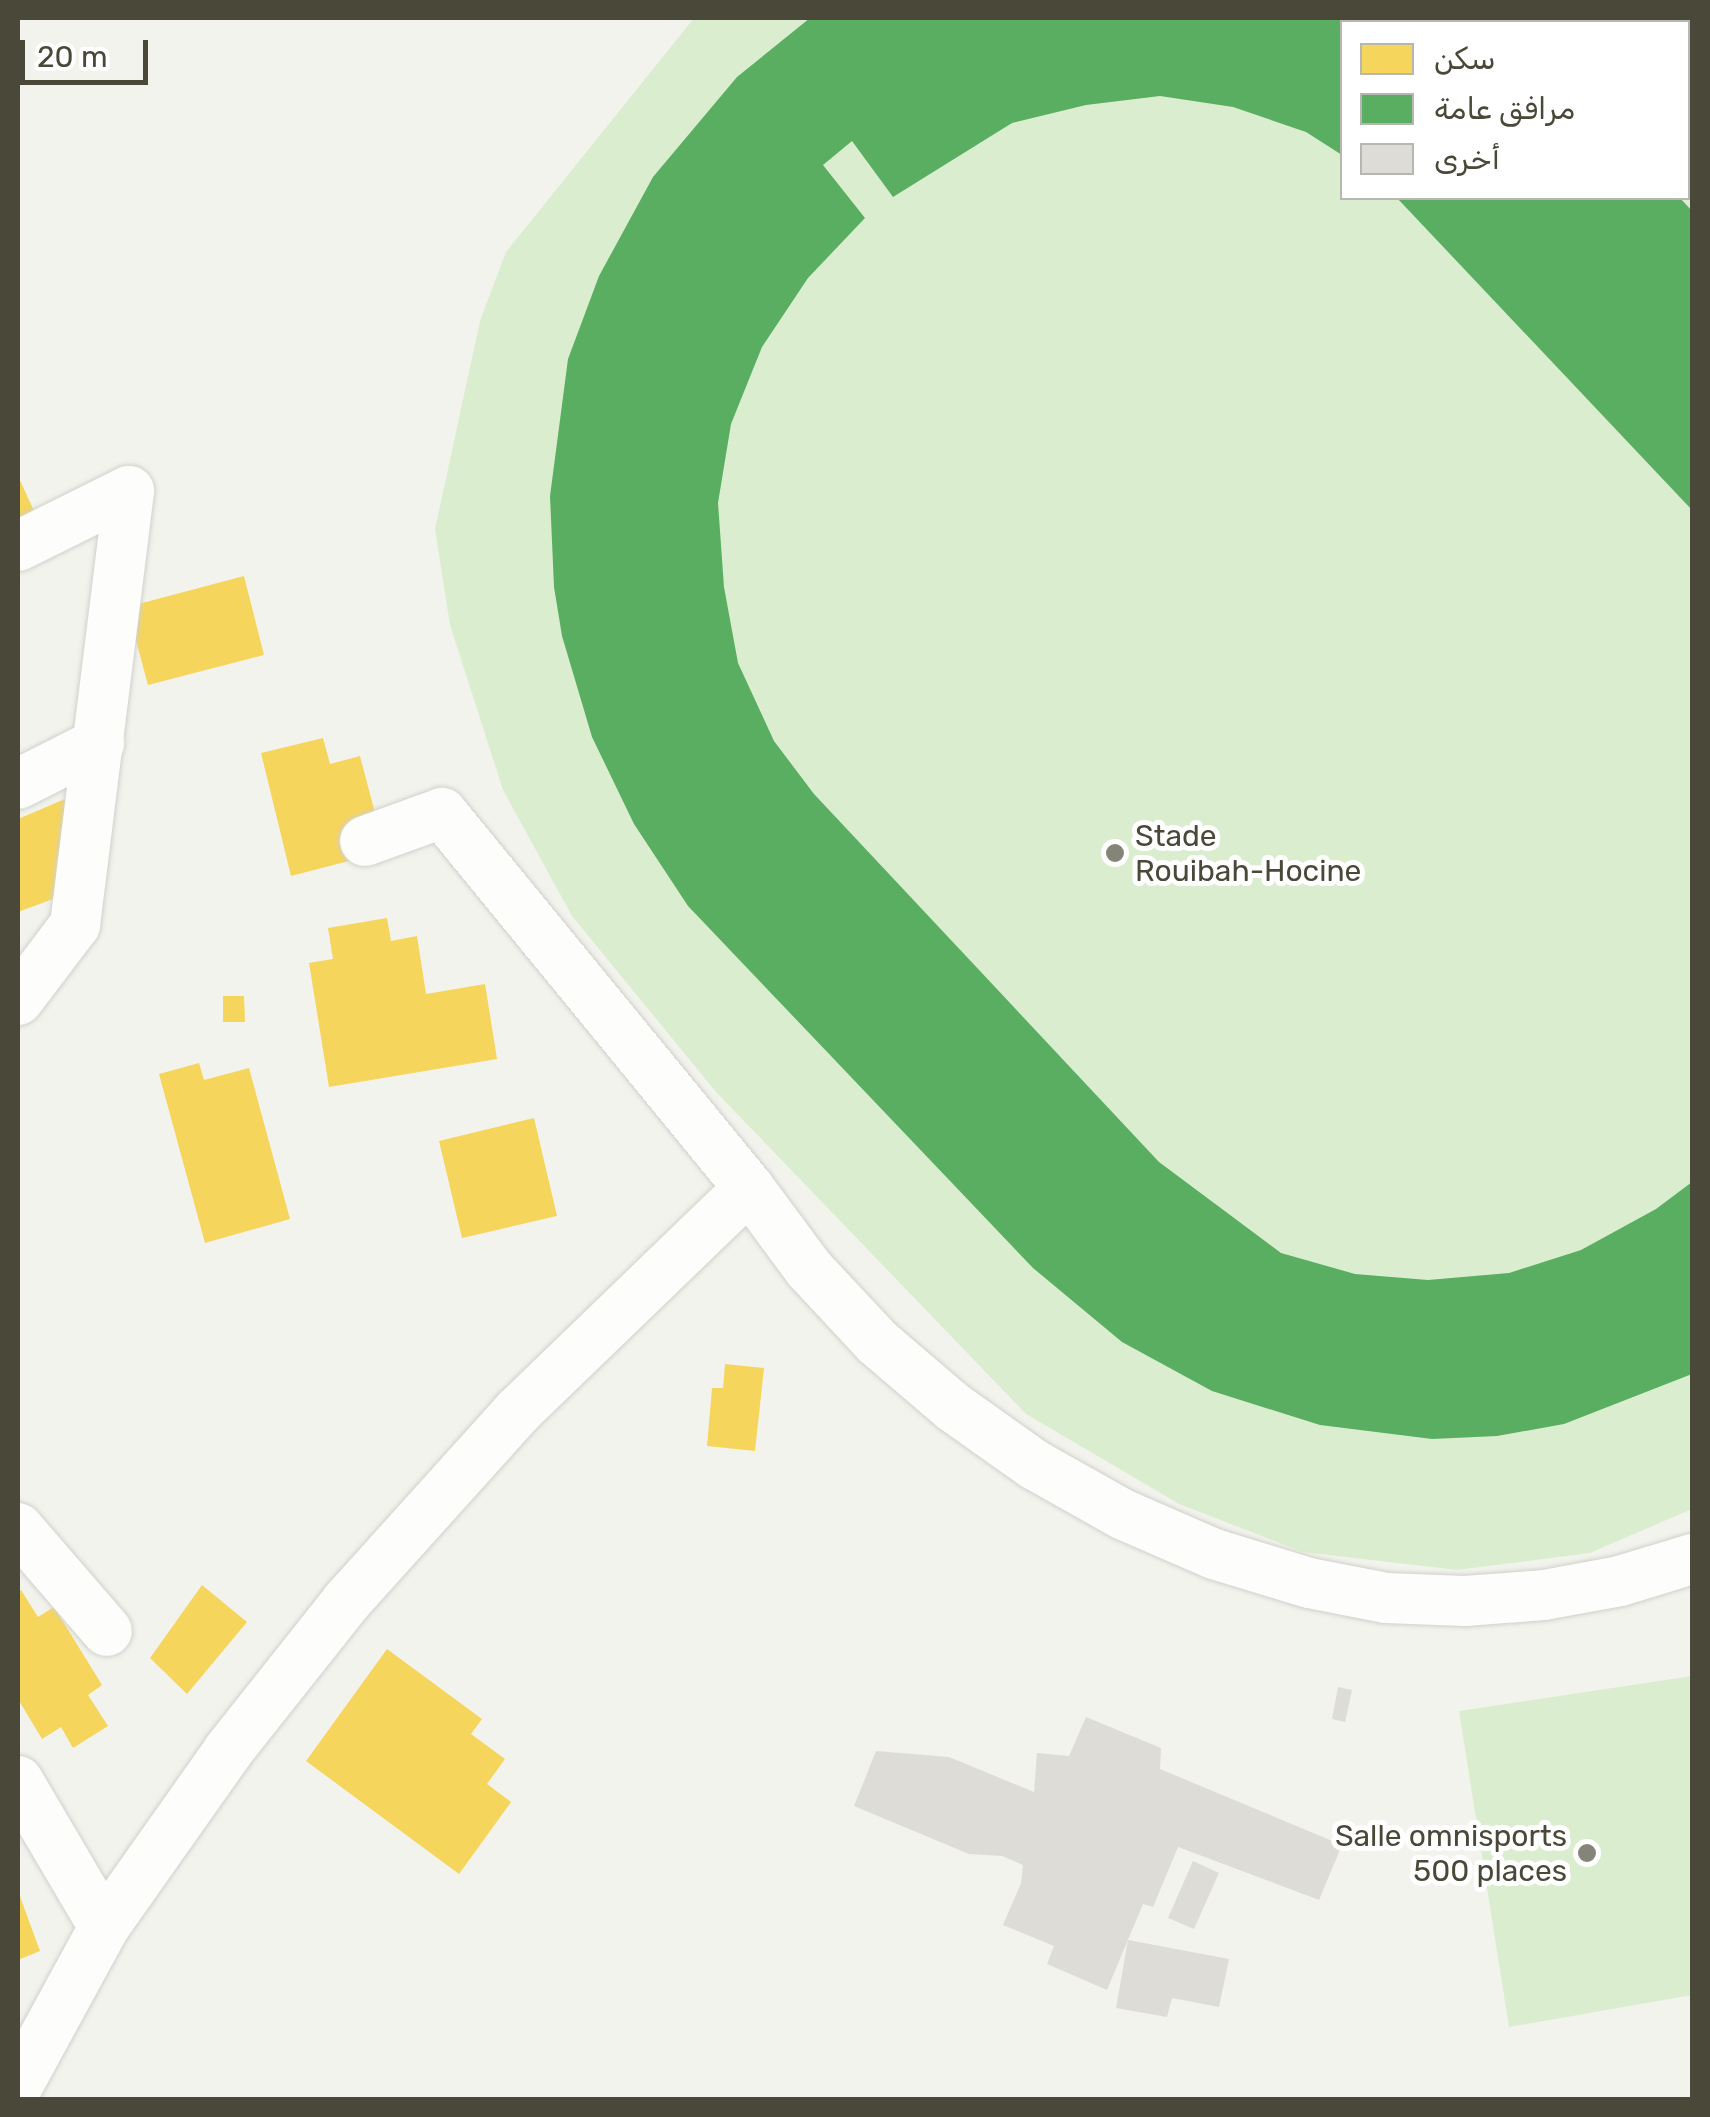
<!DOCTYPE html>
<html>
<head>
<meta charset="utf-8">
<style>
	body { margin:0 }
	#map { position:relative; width:1710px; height:2117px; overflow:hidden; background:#f3f3ee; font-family:Rubik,Cairo,sans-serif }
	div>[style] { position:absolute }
	.green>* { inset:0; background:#daeecf }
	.homes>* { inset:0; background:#f6d55c }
	.public>* { inset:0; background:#5aae61 }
	.building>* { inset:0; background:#dddcd6 }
	.roads { filter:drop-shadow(0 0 2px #d1d1cb) drop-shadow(0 0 2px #d1d1cb) }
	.street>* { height:50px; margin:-25px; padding:0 25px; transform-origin:25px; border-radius:25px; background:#fdfdfc }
	.dots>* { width:28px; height:28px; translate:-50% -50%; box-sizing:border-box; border:5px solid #fff; border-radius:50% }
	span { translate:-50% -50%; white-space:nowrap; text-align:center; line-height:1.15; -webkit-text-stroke:10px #fff; paint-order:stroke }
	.poi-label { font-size:30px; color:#4a4839 }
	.left { translate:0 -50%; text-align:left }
	.right { translate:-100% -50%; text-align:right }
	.frame { position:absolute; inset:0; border:20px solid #4a4839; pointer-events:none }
	.legend { position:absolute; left:1340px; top:20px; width:350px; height:180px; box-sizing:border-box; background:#fff; border:2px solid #b7b6b0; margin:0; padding:12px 18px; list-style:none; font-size:30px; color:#4a4839 }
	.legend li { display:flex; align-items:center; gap:20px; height:50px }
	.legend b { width:50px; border:2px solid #b7b6b0 }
	.scale { position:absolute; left:20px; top:40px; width:128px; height:45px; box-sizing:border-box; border:5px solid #4a4839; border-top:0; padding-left:12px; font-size:30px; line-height:35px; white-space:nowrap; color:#4a4839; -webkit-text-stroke:8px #fff; paint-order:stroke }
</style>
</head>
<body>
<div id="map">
	<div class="green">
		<div style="clip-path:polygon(694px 18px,1587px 18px,1592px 22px,1342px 22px,1342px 198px,1688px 198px,1688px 121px,1692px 127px,1692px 1509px,1590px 1553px,1457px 1570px,1303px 1552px,1179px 1504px,1026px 1414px,716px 1092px,572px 916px,503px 790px,450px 625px,435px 529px,480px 321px,506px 252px)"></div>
		<div style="clip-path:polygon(1692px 1676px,1692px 1995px,1509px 2027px,1459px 1711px)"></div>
	</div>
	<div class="homes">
		<div style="clip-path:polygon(18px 476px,35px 513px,18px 521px)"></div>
		<div style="clip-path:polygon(244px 576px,264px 655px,148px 685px,127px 607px)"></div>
		<div style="clip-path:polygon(323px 738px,330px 764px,360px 756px,375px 813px,368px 856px,291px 876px,261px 753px)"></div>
		<div style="clip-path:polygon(65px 799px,80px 889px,18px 912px,18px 819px)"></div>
		<div style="clip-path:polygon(387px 918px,391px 941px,417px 936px,426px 994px,485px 984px,497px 1059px,329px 1087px,309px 963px,333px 959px,328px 928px)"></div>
		<div style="clip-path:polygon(223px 996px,244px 996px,245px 1022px,223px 1022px)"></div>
		<div style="clip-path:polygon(199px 1063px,204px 1080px,249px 1068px,290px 1219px,205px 1243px,159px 1074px)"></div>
		<div style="clip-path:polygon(534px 1118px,557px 1216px,462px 1238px,439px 1141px)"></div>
		<div style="clip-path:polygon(725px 1364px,764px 1368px,755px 1451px,707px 1446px,712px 1388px,723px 1388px)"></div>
		<div style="clip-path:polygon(202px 1585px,247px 1622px,187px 1694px,150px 1658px)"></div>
		<div style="clip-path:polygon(21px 1590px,38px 1617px,54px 1607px,102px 1685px,88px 1695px,108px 1726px,73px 1748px,61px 1727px,42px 1739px,18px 1699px,18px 1593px)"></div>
		<div style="clip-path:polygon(387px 1649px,482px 1719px,471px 1734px,505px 1759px,487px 1784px,511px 1802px,459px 1874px,306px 1761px)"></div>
		<div style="clip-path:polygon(18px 1891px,40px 1951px,18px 1960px)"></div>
	</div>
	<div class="public">
		<div style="clip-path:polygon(810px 18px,1500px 18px,1505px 22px,1342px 22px,1342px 155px,1306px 132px,1233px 107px,1160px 96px,1086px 105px,1012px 123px,893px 197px,852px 141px,823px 165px,865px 218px,808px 278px,762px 347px,731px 424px,718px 503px,724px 587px,738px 663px,774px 741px,814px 794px,1159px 1162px,1281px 1253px,1355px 1274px,1428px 1280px,1509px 1273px,1581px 1250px,1656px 1209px,1692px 1182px,1692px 1374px,1564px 1424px,1497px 1436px,1432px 1439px,1320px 1425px,1212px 1391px,1122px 1342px,1033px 1268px,688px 906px,634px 824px,592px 737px,562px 636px,554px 587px,550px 496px,568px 359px,599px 276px,653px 177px,737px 77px)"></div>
		<div style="clip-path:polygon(1397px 198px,1680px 198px,1692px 211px,1692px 510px)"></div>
	</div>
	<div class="building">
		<div style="clip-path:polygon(1338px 1687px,1352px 1690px,1345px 1722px,1332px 1719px)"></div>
		<div style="clip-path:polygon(1086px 1717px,1161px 1748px,1160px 1769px,1342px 1845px,1319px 1900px,1178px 1847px,1153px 1907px,1143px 1904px,1107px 1990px,1047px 1964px,1054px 1946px,1003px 1925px,1021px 1883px,1023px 1865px,1002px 1856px,969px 1854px,854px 1806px,876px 1751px,949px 1757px,1034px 1792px,1037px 1753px,1069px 1756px)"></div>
		<div style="clip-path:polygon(1193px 1861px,1219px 1873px,1194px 1929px,1168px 1918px)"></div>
		<div style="clip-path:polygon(1128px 1940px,1229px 1959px,1219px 2007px,1172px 1998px,1167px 2017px,1116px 2008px)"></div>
	</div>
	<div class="roads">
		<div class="street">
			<div style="left:18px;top:546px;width:124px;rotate:-26.4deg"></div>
			<div style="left:18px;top:784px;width:91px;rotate:-26.8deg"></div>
			<div style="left:365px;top:841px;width:82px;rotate:-20deg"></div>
			<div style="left:442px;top:813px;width:485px;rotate:50.7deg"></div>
			<div style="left:749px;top:1188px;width:101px;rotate:53.5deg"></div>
			<div style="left:809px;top:1269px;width:100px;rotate:47deg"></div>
			<div style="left:877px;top:1342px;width:100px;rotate:40.5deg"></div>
			<div style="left:953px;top:1407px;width:100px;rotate:35.3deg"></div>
			<div style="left:1035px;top:1465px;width:100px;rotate:29.4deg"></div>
			<div style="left:1122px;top:1514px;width:100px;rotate:23.5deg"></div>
			<div style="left:1214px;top:1554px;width:99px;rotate:17deg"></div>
			<div style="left:1309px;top:1583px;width:78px;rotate:11deg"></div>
			<div style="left:1386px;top:1598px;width:79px;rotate:2.2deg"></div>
			<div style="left:1465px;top:1601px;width:79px;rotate:-4.3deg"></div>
			<div style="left:1544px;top:1595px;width:77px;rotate:-10.4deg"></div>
			<div style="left:1620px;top:1581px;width:75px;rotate:-17deg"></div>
			<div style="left:18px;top:1000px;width:94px;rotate:-52.8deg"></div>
			<div style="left:75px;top:925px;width:437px;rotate:-82.9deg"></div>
			<div style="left:18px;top:1528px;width:136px;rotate:49.2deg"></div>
			<div style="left:18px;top:1781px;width:169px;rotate:59.5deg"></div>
			<div style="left:18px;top:2085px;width:180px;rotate:-61.4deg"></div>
			<div style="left:104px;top:1927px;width:215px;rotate:-54.8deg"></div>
			<div style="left:228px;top:1751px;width:190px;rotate:-51.6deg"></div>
			<div style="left:346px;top:1602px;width:256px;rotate:-48deg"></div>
			<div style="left:517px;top:1412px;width:322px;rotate:-44deg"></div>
		</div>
	</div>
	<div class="dots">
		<div style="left:1115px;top:853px;background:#858478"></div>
		<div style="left:1587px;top:1853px;background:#858478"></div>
	</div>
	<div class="poi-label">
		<span class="left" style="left:1135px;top:853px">Stade<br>Rouibah-Hocine</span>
		<span class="right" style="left:1567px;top:1853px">Salle omnisports<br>500 places</span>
	</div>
	<div class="frame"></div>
	<ul class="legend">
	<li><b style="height:28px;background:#f6d55c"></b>سكن</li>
	<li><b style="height:28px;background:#5aae61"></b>مرافق عامة</li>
	<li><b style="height:28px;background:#dddcd6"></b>أخرى</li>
	</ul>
	<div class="scale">20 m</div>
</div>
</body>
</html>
